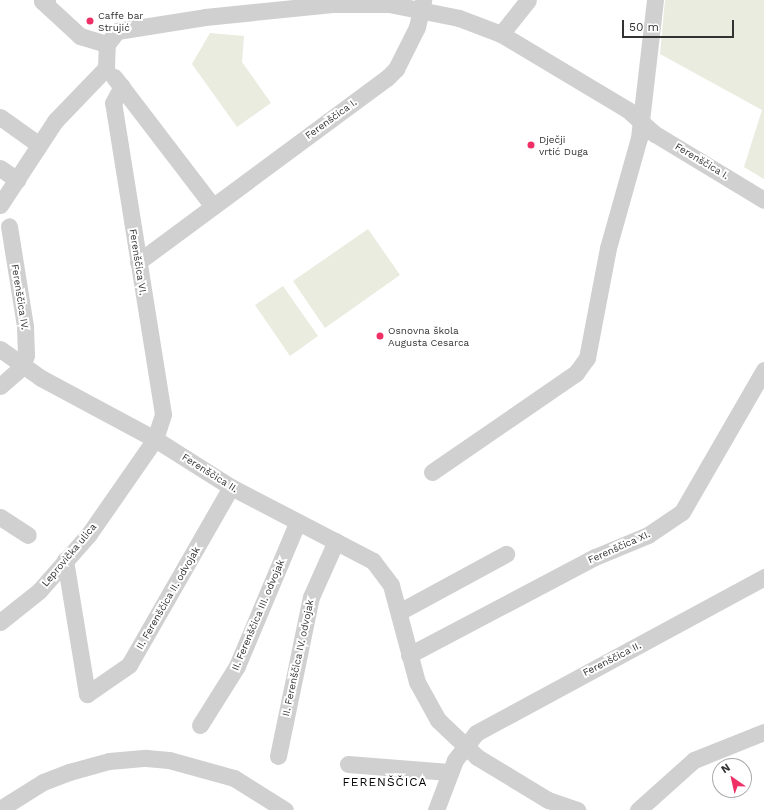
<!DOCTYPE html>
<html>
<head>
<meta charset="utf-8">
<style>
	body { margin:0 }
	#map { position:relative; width:764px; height:810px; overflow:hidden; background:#fff; font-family:"Work Sans",sans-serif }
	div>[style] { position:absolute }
	.green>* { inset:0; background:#e9ecde }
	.minor>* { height:17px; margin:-8.5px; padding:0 8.5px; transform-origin:8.5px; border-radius:8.5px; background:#d0d0d0 }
	.dots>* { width:11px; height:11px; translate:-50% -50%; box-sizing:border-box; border:2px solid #fff; border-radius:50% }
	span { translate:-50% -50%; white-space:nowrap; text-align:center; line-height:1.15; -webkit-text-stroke:4px #fff; paint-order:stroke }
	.poi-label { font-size:10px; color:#333 }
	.left { translate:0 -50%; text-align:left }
	.street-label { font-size:10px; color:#333 }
	.quarter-label { font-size:12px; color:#000; letter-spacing:1px }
	.north { position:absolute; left:712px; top:758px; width:40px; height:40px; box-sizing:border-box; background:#fff; border:1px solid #adadad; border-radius:50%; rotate:326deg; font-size:11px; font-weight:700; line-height:16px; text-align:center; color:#333 }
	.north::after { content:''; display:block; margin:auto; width:14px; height:18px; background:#ee3067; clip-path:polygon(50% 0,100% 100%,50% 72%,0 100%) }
	.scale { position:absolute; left:622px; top:20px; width:112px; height:18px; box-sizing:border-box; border:2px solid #333; border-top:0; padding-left:5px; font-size:12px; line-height:14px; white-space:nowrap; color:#333; -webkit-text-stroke:3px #fff; paint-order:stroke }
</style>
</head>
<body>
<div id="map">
	<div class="green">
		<div style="clip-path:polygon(665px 0,764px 0,764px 179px,744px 167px,762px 110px,660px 54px)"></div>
		<div style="clip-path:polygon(210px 33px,244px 36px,242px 62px,271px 103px,237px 127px,192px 64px)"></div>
		<div style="clip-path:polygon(368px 229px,400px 275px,325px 328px,293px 281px)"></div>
		<div style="clip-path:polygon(283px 286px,318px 336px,290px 356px,255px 305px)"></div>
	</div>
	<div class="minor">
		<div style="left:47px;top:0;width:5px;rotate:169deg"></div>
		<div style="left:42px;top:1px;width:52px;rotate:42.6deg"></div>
		<div style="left:80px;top:36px;width:28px;rotate:17deg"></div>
		<div style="left:501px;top:34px;width:43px;rotate:-51.5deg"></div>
		<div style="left:114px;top:77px;width:161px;rotate:52.6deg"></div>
		<div style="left:0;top:117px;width:47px;rotate:35.4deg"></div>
		<div style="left:0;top:168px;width:21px;rotate:35deg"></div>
		<div style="left:0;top:205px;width:100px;rotate:-56.8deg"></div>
		<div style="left:55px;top:121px;width:74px;rotate:-46.1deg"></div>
		<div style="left:106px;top:68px;width:24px;rotate:-88deg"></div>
		<div style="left:107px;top:44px;width:16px;rotate:-52deg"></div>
		<div style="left:117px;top:31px;width:89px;rotate:-9deg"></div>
		<div style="left:205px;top:17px;width:128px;rotate:-5.8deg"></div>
		<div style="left:332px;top:4px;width:57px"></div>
		<div style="left:389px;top:4px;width:71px;rotate:11.3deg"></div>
		<div style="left:459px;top:18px;width:45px;rotate:20.9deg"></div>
		<div style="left:501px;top:34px;width:148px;rotate:30.9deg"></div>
		<div style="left:628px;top:110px;width:36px;rotate:42deg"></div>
		<div style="left:655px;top:134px;width:127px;rotate:31.2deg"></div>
		<div style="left:138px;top:262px;width:310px;rotate:-36.5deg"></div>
		<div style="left:387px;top:78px;width:13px;rotate:-45deg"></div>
		<div style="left:396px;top:69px;width:47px;rotate:-63.4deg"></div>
		<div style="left:417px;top:27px;width:28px;rotate:-77deg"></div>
		<div style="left:0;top:349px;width:50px;rotate:35.3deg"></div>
		<div style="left:41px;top:378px;width:129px;rotate:28.2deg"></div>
		<div style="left:155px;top:439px;width:90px;rotate:32.3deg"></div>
		<div style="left:231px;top:487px;width:160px;rotate:27.5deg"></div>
		<div style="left:373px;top:561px;width:30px;rotate:53deg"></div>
		<div style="left:391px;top:585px;width:100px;rotate:75deg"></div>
		<div style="left:417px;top:682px;width:43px;rotate:61.1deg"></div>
		<div style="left:438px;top:720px;width:54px;rotate:43.5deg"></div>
		<div style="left:477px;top:757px;width:83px;rotate:31.2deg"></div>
		<div style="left:548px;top:800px;width:31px;rotate:19deg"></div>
		<div style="left:0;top:386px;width:29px;rotate:-41deg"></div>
		<div style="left:22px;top:367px;width:13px;rotate:-72deg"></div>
		<div style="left:26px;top:355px;width:29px;rotate:-92deg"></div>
		<div style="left:25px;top:326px;width:101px;rotate:-99.1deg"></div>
		<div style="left:432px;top:472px;width:175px;rotate:-34.5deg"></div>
		<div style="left:576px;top:373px;width:19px;rotate:-54deg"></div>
		<div style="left:587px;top:358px;width:112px;rotate:-79.2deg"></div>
		<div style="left:608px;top:248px;width:114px;rotate:-74.3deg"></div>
		<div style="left:639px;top:138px;width:139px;rotate:-83.4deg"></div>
		<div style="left:0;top:517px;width:33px;rotate:33deg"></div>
		<div style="left:65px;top:560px;width:136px;rotate:80.7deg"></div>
		<div style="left:87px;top:694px;width:51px;rotate:-34.6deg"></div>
		<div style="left:129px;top:665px;width:205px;rotate:-60.2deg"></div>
		<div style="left:399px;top:612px;width:122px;rotate:-28.5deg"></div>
		<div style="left:0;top:622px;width:50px;rotate:-38.5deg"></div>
		<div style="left:39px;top:591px;width:76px;rotate:-48.7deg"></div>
		<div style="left:89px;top:534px;width:116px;rotate:-55.2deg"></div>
		<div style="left:155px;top:439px;width:26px;rotate:-72deg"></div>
		<div style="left:163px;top:414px;width:315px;rotate:-99.1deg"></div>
		<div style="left:113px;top:103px;width:19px;rotate:-62deg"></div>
		<div style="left:409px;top:655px;width:210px;rotate:-27.8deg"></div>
		<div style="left:595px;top:557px;width:57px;rotate:-22.5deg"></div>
		<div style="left:648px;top:535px;width:41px;rotate:-34.1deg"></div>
		<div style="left:682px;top:512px;width:164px;rotate:-60deg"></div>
		<div style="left:200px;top:725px;width:70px;rotate:-57.9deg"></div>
		<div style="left:237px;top:666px;width:155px;rotate:-67.2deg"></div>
		<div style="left:278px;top:756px;width:162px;rotate:-78.3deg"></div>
		<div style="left:311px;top:597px;width:61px;rotate:-65.9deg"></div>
		<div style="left:348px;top:764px;width:101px;rotate:4.5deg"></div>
		<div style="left:0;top:809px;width:51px;rotate:-32.1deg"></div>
		<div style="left:43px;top:782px;width:28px;rotate:-21deg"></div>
		<div style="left:69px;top:772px;width:41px;rotate:-15.4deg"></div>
		<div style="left:109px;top:761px;width:37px;rotate:-5deg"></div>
		<div style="left:146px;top:758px;width:23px;rotate:5deg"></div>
		<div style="left:169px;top:760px;width:67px;rotate:15.5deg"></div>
		<div style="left:234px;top:778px;width:60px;rotate:32.1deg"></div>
		<div style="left:436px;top:810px;width:53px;rotate:-69.2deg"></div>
		<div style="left:455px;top:760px;width:34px;rotate:-52deg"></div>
		<div style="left:476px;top:733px;width:328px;rotate:-28.4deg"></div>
		<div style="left:638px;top:810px;width:75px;rotate:-41.8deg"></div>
		<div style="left:694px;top:760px;width:75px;rotate:-21.8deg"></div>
	</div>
	<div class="dots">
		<div style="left:90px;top:21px;background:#ee3067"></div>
		<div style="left:531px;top:145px;background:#ee3067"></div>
		<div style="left:380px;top:336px;background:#ee3067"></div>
	</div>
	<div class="poi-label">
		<span class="left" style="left:98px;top:21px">Caffe bar<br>Strujić</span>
		<span class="left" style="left:539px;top:145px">Dječji<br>vrtić Duga</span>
		<span class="left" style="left:388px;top:336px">Osnovna škola<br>Augusta Cesarca</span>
	</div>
	<div class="street-label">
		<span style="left:331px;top:119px;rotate:-36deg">Ferenščica I.</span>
		<span style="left:702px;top:161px;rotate:31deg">Ferenščica I.</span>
		<span style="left:138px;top:262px;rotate:81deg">Ferenščica VI.</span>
		<span style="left:20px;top:297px;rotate:81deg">Ferenščica IV.</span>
		<span style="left:210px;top:473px;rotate:32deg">Ferenščica II.</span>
		<span style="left:619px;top:547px;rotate:-24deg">Ferenščica XI.</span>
		<span style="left:69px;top:555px;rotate:-50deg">Leprovička ulica</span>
		<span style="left:168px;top:598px;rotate:-60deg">II. Ferenščica II. odvojak</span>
		<span style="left:258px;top:615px;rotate:-67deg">II. Ferenščica III. odvojak</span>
		<span style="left:298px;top:658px;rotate:-78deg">II. Ferenščica IV. odvojak</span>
		<span style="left:612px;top:659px;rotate:-27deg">Ferenščica II.</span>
	</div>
	<div class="quarter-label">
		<span style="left:385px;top:783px">FERENŠČICA</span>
	</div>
	<div class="north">N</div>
	<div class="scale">50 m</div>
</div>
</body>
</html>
